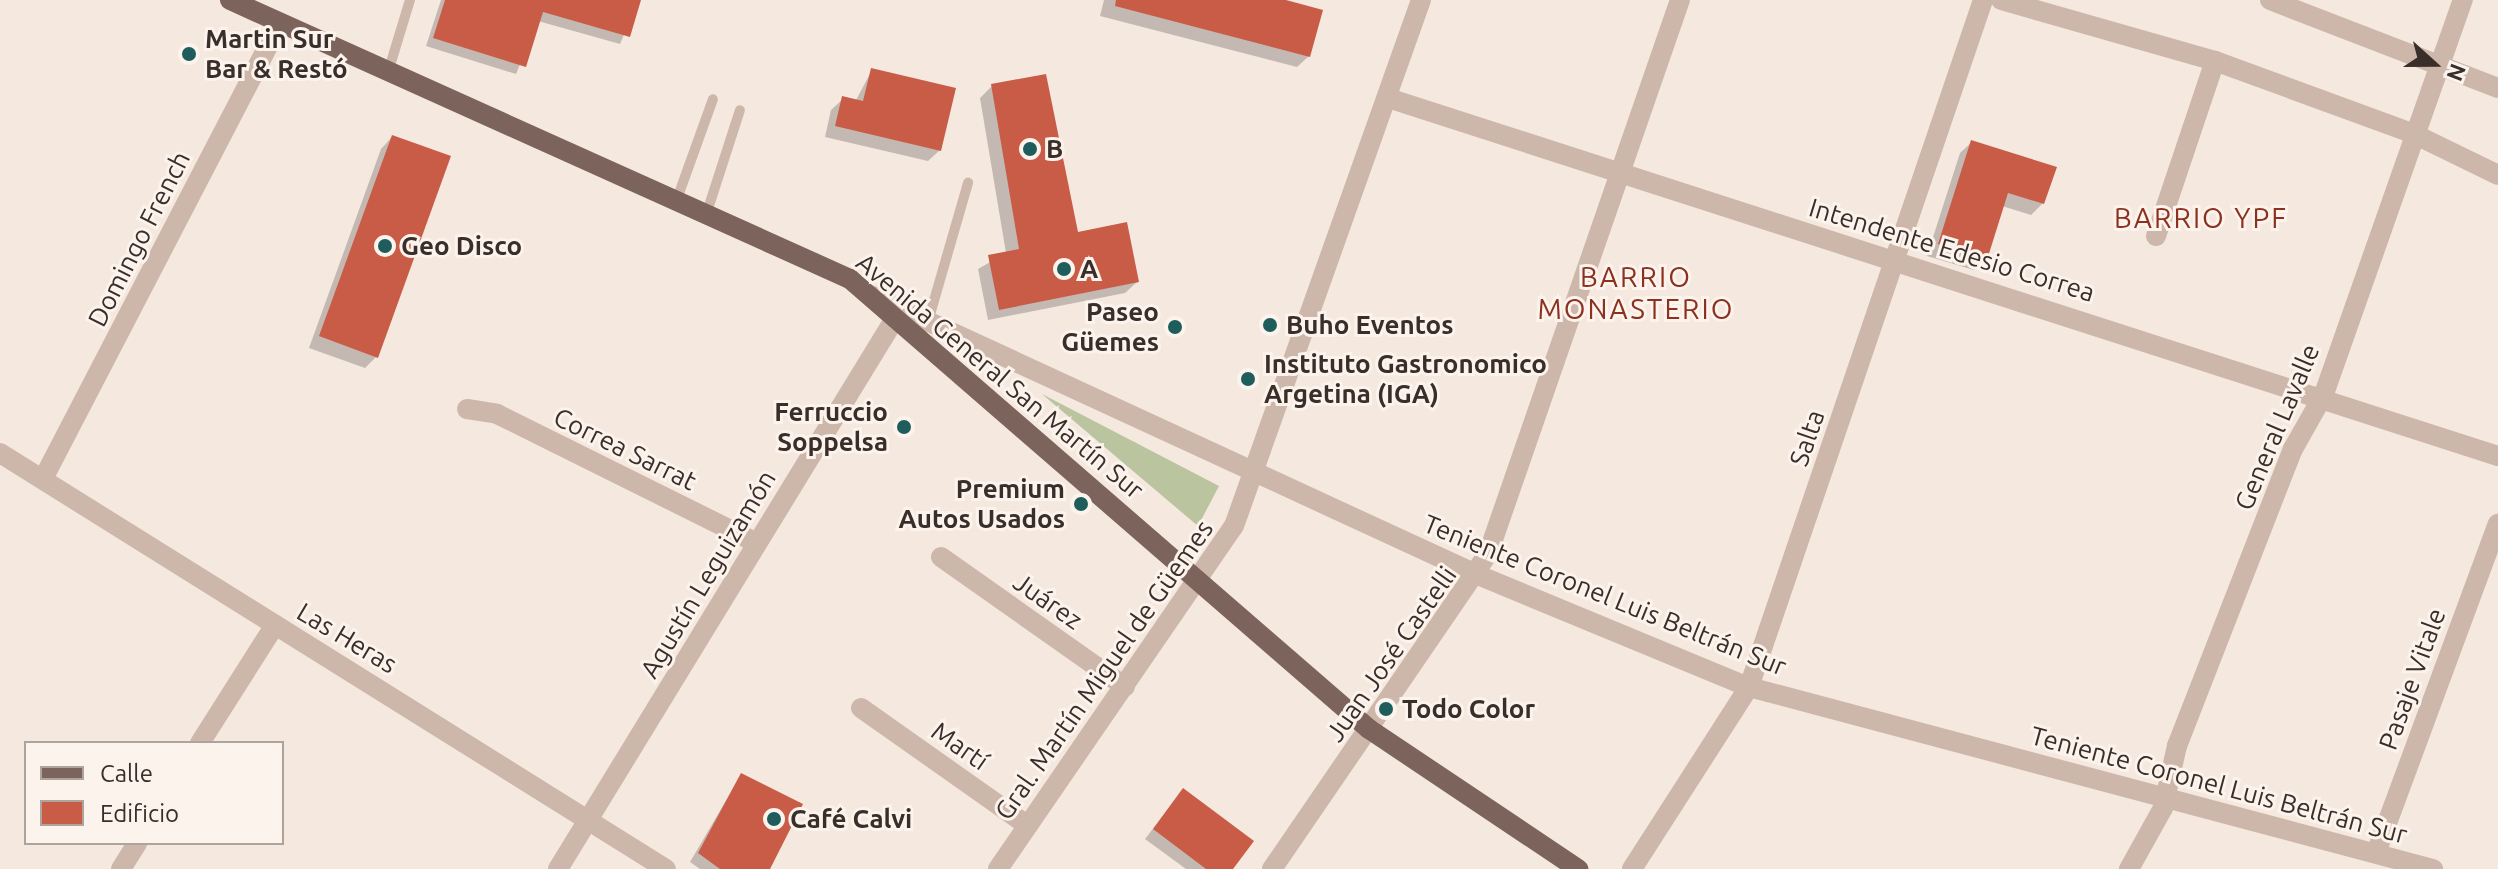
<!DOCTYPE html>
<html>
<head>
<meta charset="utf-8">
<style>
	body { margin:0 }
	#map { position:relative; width:2498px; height:869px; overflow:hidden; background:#f4e8df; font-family:Ubuntu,sans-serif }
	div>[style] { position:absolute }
	.green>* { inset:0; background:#bac49e }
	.shadow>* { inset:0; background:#0003 }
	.building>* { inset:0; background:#c95c47 }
	.service>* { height:10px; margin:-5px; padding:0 5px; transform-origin:5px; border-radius:5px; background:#cdb7aa }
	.minor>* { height:20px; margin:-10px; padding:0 10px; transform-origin:10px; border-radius:10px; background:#cdb7aa }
	.tertiary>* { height:20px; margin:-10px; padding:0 10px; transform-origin:10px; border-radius:10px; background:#cdb7aa }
	.primary>* { height:20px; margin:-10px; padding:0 10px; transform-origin:10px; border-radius:10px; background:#7c635b }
	.dots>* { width:22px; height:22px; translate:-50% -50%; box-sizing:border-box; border:4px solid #fbf3ec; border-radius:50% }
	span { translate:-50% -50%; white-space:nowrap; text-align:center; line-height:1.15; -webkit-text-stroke:6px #fbf3ec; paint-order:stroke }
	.poi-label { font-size:26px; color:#3a2e2a; font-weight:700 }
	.left { translate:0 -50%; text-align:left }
	.right { translate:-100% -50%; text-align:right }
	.street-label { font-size:26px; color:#3a2e2a }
	.neighbourhood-label { font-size:28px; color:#8c3020; letter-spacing:2px }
	.legend { position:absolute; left:24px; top:741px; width:260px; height:104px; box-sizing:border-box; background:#fbf3ec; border:2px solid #aea49e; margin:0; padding:10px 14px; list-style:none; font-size:24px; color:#3a2e2a }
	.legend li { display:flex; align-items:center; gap:16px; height:40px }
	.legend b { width:40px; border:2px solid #aea49e }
	.north { position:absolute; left:2394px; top:24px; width:80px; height:80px; -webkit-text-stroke:6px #fbf3ec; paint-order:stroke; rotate:111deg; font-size:22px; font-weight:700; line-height:32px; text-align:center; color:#3a2e2a }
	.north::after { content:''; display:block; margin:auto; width:28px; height:36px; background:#3a2e2a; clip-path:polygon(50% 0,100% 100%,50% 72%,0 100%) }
</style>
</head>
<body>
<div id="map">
	<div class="green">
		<div style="clip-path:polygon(1042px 394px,1219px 486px,1198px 526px)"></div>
	</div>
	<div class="shadow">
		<div style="clip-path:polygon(441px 0,639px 0,620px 44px,538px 21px,516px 74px,426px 46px)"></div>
		<div style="clip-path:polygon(1104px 0,1278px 0,1309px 56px,1297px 67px,1100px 16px)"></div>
		<div style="clip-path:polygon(872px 70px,940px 150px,928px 161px,825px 137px,831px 110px,843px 99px,855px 102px)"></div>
		<div style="clip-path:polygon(992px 86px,1077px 234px,1137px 282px,1125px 293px,988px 320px,978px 269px,1006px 253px,980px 98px)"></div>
		<div style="clip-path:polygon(392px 137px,376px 357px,365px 368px,309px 348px,381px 149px)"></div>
		<div style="clip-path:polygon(1972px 142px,2043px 203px,2031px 215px,2002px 206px,1985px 259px,1974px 270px,1927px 256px,1960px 153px)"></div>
		<div style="clip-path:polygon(741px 775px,768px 869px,700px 869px,690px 862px)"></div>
		<div style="clip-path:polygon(1183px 790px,1231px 869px,1186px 869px,1145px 839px)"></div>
	</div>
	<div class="building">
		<div style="clip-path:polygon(445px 0,641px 0,630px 37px,543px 12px,526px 67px,433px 38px)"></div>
		<div style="clip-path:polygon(1116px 0,1286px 0,1323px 10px,1310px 57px,1115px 6px)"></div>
		<div style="clip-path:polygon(871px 68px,956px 88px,941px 151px,835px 126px,842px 96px,863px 101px)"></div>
		<div style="clip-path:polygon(1046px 74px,1078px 232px,1127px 222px,1139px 282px,999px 310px,988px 255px,1019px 249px,991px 84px)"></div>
		<div style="clip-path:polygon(392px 135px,451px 156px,378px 358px,319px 336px)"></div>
		<div style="clip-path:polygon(1971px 140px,2057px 167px,2044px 204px,2008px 193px,1987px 260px,1938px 244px)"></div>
		<div style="clip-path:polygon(741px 773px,803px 804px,770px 869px,720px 869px,698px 853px)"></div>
		<div style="clip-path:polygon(1183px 788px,1254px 841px,1233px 869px,1206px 869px,1153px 829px)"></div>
	</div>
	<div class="service">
		<div style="left:389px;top:69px;width:72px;rotate:-73.1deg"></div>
		<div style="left:677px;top:199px;width:106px;rotate:-70.2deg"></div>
		<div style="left:707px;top:212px;width:107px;rotate:-72.1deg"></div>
		<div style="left:929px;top:318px;width:141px;rotate:-73.9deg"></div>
	</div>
	<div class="minor">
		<div style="left:2001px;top:0;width:223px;rotate:15.9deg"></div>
		<div style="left:2215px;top:61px;width:212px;rotate:20.1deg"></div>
		<div style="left:2414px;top:134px;width:93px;rotate:26deg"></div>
		<div style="left:2270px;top:0;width:244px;rotate:21.1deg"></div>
		<div style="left:1388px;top:98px;width:1166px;rotate:17.88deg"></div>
		<div style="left:2156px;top:236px;width:185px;rotate:-71.4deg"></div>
		<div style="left:467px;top:409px;width:30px;rotate:9deg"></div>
		<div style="left:497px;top:414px;width:290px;rotate:26.4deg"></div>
		<div style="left:0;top:453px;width:785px;rotate:31.99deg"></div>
		<div style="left:43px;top:479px;width:514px;rotate:-62.54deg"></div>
		<div style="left:941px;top:557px;width:225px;rotate:35.2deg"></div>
		<div style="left:861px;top:708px;width:204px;rotate:35.2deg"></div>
		<div style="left:200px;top:743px;width:140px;rotate:-57.6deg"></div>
		<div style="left:2376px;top:853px;width:351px;rotate:-69.7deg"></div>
		<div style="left:121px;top:869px;width:31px;rotate:-58deg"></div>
		<div style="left:998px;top:869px;width:416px;rotate:-55.5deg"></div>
		<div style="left:1234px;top:526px;width:558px;rotate:-70.43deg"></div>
		<div style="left:1272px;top:869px;width:382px;rotate:-55.6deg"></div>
		<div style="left:1488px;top:554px;width:586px;rotate:-70.89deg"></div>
		<div style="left:1632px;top:869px;width:216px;rotate:-57.3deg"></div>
		<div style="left:1749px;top:687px;width:726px;rotate:-71.19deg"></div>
	</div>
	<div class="tertiary">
		<div style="left:873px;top:296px;width:666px;rotate:24.76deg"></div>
		<div style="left:1478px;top:575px;width:293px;rotate:22.5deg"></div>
		<div style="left:1749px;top:687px;width:708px;rotate:14.9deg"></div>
		<div style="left:558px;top:869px;width:659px;rotate:-58.53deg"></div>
		<div style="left:2129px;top:869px;width:70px;rotate:-60.9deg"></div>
		<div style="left:2163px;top:808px;width:64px;rotate:-77.3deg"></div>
		<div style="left:2177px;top:746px;width:319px;rotate:-68.7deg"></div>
		<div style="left:2293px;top:449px;width:63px;rotate:-60.6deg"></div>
		<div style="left:2324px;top:394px;width:418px;rotate:-70.6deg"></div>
	</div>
	<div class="primary">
		<div style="left:230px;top:0;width:680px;rotate:24.23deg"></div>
		<div style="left:850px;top:279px;width:687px;rotate:40.93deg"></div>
		<div style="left:1369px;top:729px;width:252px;rotate:33.8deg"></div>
	</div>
	<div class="dots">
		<div style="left:189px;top:54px;background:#1e5d5c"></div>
		<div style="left:1030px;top:149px;background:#1e5d5c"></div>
		<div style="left:385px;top:246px;background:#1e5d5c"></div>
		<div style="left:1064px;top:269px;background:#1e5d5c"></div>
		<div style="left:1270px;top:325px;background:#1e5d5c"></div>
		<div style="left:1175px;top:327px;background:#1e5d5c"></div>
		<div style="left:1248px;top:379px;background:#1e5d5c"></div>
		<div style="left:904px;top:427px;background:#1e5d5c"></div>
		<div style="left:1081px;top:504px;background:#1e5d5c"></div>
		<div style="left:1386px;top:709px;background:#1e5d5c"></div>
		<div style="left:774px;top:819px;background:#1e5d5c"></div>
	</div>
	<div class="poi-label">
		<span class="left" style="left:205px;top:54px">Martin Sur<br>Bar &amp; Restó</span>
		<span class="left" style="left:1046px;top:149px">B</span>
		<span class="left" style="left:401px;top:246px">Geo Disco</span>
		<span class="left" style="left:1080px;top:269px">A</span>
		<span class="right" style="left:1159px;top:327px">Paseo<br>Güemes</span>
		<span class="left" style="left:1286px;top:325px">Buho Eventos</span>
		<span class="left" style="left:1264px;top:379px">Instituto Gastronomico<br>Argetina (IGA)</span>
		<span class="right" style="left:888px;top:427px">Ferruccio<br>Soppelsa</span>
		<span class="right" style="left:1065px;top:504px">Premium<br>Autos Usados</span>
		<span class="left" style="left:1402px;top:709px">Todo Color</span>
		<span class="left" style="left:790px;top:819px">Café Calvi</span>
	</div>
	<div class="street-label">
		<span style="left:139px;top:239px;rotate:-63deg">Domingo French</span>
		<span style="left:1952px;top:250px;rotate:17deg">Intendente Edesio Correa</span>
		<span style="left:1000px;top:376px;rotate:40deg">Avenida General San Martín Sur</span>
		<span style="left:2277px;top:427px;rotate:-67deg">General Lavalle</span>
		<span style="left:1807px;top:438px;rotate:-71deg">Salta</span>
		<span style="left:625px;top:449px;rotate:26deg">Correa Sarrat</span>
		<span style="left:708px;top:574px;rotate:-59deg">Agustín Leguizamón</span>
		<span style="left:1605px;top:595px;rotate:22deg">Teniente Coronel Luis Beltrán Sur</span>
		<span style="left:1048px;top:601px;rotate:35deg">Juárez</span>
		<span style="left:347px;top:638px;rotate:31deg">Las Heras</span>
		<span style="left:1391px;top:654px;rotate:-55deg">Juan José Castelli</span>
		<span style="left:1104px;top:670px;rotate:-55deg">Gral. Martín Miguel de Güemes</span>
		<span style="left:2412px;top:679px;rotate:-70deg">Pasaje Vitale</span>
		<span style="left:960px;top:746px;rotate:35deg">Martí</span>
		<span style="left:2219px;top:785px;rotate:15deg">Teniente Coronel Luis Beltrán Sur</span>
	</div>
	<div class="neighbourhood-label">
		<span style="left:2201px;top:218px">BARRIO YPF</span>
		<span style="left:1636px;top:293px">BARRIO<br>MONASTERIO</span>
	</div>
	<ul class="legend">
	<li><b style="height:10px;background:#7c635b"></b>Calle</li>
	<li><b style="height:22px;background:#c95c47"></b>Edificio</li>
	</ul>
	<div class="north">N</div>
</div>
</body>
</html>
